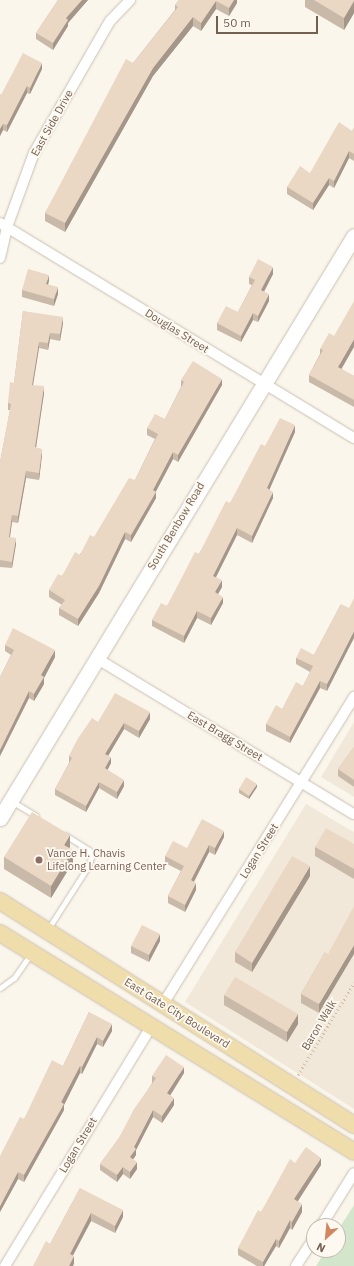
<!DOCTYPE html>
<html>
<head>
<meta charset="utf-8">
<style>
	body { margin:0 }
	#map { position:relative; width:354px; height:1266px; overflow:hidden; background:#faf6eb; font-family:"IBM Plex Sans",sans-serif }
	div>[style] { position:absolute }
	.residential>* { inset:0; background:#f1e8da }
	.green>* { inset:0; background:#d3e6cb }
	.path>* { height:2.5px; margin-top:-1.25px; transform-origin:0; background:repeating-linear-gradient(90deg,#d1bca9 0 1px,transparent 0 4px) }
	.roads { filter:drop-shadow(0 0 1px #cbbfb2) drop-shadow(0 0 1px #cbbfb2) }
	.lane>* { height:5px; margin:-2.5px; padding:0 2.5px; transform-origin:2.5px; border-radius:2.5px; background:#fff }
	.street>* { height:10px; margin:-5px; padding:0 5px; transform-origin:5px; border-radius:5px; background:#fff }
	.secondary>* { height:15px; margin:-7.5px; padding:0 7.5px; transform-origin:7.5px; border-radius:7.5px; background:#fff }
	.primary>* { height:16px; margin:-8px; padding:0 8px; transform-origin:8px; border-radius:8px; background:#f0ddac }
	.wall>* { inset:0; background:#c9b9a9 }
	.shaded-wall>* { inset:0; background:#a49689 }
	.building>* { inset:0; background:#ead7c4 }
	.dots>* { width:11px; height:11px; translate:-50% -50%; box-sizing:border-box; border:2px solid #fdf9f1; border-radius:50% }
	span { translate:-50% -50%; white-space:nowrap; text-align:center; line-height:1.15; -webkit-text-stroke:3.5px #fdf9f1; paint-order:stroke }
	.street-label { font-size:11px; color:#726051 }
	.education-label { font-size:11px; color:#785e54 }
	.left { translate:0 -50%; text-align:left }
	.north { position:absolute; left:306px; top:1218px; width:40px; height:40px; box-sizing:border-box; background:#fdf9f1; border:1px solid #c5bcb1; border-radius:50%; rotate:207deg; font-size:11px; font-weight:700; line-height:16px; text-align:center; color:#726051 }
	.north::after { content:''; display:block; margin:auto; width:14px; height:18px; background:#d38560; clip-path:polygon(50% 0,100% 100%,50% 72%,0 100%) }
	.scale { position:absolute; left:216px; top:16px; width:102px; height:18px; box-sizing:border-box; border:2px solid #726051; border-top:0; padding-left:5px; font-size:12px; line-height:14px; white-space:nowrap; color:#726051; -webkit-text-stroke:3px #fdf9f1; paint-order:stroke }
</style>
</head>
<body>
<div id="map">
	<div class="residential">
		<div style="clip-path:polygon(354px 722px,354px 797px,321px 777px)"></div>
		<div style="clip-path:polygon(306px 804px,354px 832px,354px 1109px,185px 1002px)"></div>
	</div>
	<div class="green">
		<div style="clip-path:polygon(354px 1205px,354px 1266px,316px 1266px,326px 1250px,338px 1250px,338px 1230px)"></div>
	</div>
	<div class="path">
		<div style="left:298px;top:1075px;width:108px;rotate:-58.7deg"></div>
	</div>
	<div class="roads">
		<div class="lane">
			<div style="left:13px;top:802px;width:27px;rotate:31deg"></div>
			<div style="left:48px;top:929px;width:76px;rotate:-57.4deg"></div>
			<div style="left:89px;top:865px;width:8px;rotate:-76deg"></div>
			<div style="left:91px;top:857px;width:7px;rotate:-106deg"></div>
			<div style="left:89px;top:850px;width:28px;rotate:-148deg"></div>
			<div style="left:0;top:988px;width:17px;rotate:-36deg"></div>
			<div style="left:14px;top:978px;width:29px;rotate:-55deg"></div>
		</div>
		<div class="street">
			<div style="left:0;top:223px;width:414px;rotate:31.3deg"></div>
			<div style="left:0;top:258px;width:32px;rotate:-77deg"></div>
			<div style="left:7px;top:227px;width:79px;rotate:-70deg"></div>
			<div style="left:34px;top:153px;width:152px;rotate:-60.1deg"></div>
			<div style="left:110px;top:21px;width:29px;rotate:-46deg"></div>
			<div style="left:96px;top:658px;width:301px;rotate:31.2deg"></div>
			<div style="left:163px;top:1004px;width:362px;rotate:-58.1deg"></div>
			<div style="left:321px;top:1226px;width:62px;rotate:-58.1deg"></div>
			<div style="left:5px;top:1266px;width:282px;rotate:-58.6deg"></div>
			<div style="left:296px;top:1266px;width:33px;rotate:-57deg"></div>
		</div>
		<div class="secondary">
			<div style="left:0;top:818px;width:681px;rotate:-58.69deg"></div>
		</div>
		<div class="primary">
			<div style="left:0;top:901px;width:419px;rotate:32.3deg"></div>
			<div style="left:0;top:933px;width:416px;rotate:31.7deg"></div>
		</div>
	</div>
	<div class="wall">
		<div style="clip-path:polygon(58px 0,88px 0,68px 23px,68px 26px,53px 50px,36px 39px,36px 33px)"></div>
		<div style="clip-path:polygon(179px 0,237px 0,237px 3px,229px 16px,216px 9px,201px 31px,193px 26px,153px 76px,65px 232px,45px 221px,45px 213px,133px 63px,175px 10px,175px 5px)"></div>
		<div style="clip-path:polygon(305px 0,354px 0,354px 13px,344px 30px,305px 7px)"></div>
		<div style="clip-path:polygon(42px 69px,30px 94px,27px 93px,7px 132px,3px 130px,0 136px,0 94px,1px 95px)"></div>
		<div style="clip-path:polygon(354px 128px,354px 161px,349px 158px,334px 188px,329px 185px,313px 210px,287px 194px,287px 187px,310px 173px,352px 131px)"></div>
		<div style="clip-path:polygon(273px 274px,264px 292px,269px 301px,258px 322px,253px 320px,241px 342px,217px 330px,217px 323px,238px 312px,252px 285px,249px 284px,249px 277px)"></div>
		<div style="clip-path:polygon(49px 281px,48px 284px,58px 294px,54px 306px,22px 297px,22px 290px)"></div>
		<div style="clip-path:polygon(23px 311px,63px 323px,60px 341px,50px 339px,48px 350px,39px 348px,33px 385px,44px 393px,36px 448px,42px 455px,39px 480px,26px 478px,18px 523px,12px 522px,10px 537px,16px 544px,12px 568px,0 567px,0 462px,10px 410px,8px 410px,8px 403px,14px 383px)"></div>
		<div style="clip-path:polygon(334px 336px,341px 369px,354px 376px,354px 407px,309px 382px,309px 375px,320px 354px,320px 349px)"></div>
		<div style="clip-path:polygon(181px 380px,222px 385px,178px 462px,173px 459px,156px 491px,156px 498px,131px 542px,125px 539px,99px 593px,78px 626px,59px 615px,59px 608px,62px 605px,49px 597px,49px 590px,62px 576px,94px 537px,135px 480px,155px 439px,147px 435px,147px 428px,165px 419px,181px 387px)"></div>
		<div style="clip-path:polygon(295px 432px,269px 490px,273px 498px,252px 543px,237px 535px,216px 577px,222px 587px,218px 594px,223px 603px,211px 625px,197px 618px,184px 643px,152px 626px,152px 620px,167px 606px,265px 446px)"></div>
		<div style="clip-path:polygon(341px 604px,327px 691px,320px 688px,290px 743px,266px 731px,266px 724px,282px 709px,303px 686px,310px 672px,296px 664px,296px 658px,314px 655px)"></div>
		<div style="clip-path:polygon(5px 645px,55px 657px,44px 678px,44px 684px,34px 701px,29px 698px,0 756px,0 677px,11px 655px,5px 651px)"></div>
		<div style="clip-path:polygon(150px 719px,139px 738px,124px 729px,108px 756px,111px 763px,107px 770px,124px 786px,117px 799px,99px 788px,86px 812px,55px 795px,55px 789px,69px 763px,69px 756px,98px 722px)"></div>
		<div style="clip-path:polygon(354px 747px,354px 787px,338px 776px,338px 769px)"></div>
		<div style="clip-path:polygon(257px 787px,249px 799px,239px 793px,239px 789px)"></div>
		<div style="clip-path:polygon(224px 837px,215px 855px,209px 852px,194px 882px,196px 890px,185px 912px,168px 903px,168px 896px,181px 871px,165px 863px,165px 856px,187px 848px)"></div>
		<div style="clip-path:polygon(354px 844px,354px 879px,315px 856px,315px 847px)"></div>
		<div style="clip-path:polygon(70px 847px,69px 848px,73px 862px,51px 898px,4px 869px,4px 857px)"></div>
		<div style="clip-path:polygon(310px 876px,252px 972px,235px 962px,235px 952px)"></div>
		<div style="clip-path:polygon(160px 941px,149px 962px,131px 953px,131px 946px)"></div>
		<div style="clip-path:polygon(325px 952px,319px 1013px,301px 1003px,301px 994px)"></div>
		<div style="clip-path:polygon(224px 995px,298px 1024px,287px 1042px,224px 1005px)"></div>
		<div style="clip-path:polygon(89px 1012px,112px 1031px,103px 1047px,97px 1044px,82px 1074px,80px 1073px,64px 1105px,64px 1110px,24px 1182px,18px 1179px,0 1212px,24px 1119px,63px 1066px)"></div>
		<div style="clip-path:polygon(184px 1073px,170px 1096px,174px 1105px,162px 1123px,153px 1117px,136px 1150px,136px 1155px,133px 1159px,137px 1169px,130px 1179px,123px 1174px,117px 1182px,100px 1170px,100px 1164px,119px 1138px,152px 1083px,152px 1076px)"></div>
		<div style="clip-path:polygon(295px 1163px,321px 1165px,298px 1201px,302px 1212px,292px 1230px,290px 1228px,279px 1248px,276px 1246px,264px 1266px,257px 1266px,238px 1255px,238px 1248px,261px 1212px)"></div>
		<div style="clip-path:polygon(80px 1188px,123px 1217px,115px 1233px,91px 1221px,73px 1255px,74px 1263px,73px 1266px,33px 1266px,50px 1244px)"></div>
	</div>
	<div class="shaded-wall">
		<div style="clip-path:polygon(82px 0,88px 0,68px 23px,68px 26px,53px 50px,53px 43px,66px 18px)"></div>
		<div style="clip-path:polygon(234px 0,237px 0,237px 3px,229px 16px,229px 8px)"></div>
		<div style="clip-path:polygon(216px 1px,216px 9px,201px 31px,201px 23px)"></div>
		<div style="clip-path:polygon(354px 1px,354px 13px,344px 30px,344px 18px)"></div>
		<div style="clip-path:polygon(193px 17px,193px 26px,153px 76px,65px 232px,65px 223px,153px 68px)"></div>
		<div style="clip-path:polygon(42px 63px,42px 69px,30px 94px,30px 88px)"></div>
		<div style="clip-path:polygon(27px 86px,27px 93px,7px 132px,7px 125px)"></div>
		<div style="clip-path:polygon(3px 124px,3px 130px,0 136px,0 129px)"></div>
		<div style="clip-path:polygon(349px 151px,349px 158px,334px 188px,334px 181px)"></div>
		<div style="clip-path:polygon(329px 178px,329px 185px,313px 210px,313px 203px)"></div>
		<div style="clip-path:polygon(273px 267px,273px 274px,261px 297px,261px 290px)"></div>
		<div style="clip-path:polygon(49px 275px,49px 281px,46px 291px,46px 284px)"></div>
		<div style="clip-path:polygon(58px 287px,58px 294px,54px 306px,54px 299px)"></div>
		<div style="clip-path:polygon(269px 294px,269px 301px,258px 322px,258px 316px)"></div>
		<div style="clip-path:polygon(253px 313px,253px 320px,241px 342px,241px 336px)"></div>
		<div style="clip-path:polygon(63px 317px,63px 323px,60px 341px,60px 334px)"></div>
		<div style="clip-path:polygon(50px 333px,50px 339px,48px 350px,48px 343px)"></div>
		<div style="clip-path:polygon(354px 339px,354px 347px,338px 375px,338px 367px)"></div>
		<div style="clip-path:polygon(39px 342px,39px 348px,32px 391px,32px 385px)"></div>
		<div style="clip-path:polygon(222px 379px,222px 385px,178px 462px,178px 455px)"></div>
		<div style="clip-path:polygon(44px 386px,44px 393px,35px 454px,35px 447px)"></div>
		<div style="clip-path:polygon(295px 425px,295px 432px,267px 495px,267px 488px)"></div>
		<div style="clip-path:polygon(42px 449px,42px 455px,39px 480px,39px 473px)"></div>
		<div style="clip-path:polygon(173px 452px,173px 459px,153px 497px,153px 490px)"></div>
		<div style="clip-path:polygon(26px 471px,26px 478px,18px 523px,18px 516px)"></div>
		<div style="clip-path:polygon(156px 492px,156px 498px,131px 542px,131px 535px)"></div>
		<div style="clip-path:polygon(273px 492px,273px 498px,252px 543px,252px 536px)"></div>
		<div style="clip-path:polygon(12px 515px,12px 522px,9px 543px,9px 537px)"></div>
		<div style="clip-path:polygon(237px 528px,237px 535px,213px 583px,213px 576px)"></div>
		<div style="clip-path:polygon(125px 532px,125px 539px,99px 593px,78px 626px,78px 619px)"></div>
		<div style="clip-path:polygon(16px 538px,16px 544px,12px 568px,12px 562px)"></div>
		<div style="clip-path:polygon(222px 580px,222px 587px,215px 599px,215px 592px)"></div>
		<div style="clip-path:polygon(223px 597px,223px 603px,211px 625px,211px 618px)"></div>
		<div style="clip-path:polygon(197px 611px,197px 618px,184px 643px,184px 636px)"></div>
		<div style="clip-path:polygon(354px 631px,354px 638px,327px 691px,327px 684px)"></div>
		<div style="clip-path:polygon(55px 650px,55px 657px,44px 678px,44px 684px,34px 701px,34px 694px,41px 675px)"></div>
		<div style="clip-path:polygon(320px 681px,320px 688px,290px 743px,290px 737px)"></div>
		<div style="clip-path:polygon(29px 691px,29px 698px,0 756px,0 750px)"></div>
		<div style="clip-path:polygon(150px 712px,150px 719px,139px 738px,139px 731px)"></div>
		<div style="clip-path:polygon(124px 723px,124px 729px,105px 761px,105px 754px)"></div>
		<div style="clip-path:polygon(111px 757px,111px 763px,105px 775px,105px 768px)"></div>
		<div style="clip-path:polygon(124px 780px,124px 786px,117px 799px,117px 792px)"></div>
		<div style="clip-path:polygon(99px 782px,99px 788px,86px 812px,86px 806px)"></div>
		<div style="clip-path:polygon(257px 784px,257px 787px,249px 799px,249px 796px)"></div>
		<div style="clip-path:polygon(224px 831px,224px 837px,215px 855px,215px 848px)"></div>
		<div style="clip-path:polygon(70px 835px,70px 847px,64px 857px,64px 845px)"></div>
		<div style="clip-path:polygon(209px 845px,209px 852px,191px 887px,191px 880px)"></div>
		<div style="clip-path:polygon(73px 850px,73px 862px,51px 898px,51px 886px)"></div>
		<div style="clip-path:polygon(310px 866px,310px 876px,252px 972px,252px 963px)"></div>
		<div style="clip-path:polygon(196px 883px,196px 890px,185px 912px,185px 905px)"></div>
		<div style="clip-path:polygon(160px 934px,160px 941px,149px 962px,149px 955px)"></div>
		<div style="clip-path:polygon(354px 945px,354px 954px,319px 1013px,319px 1004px)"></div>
		<div style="clip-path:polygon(298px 1014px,298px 1024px,287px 1042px,287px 1032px)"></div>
		<div style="clip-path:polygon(112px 1024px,112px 1031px,103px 1047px,103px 1041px)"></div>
		<div style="clip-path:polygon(97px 1037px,97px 1044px,82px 1074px,82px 1067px)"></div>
		<div style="clip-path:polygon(80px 1066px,80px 1073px,64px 1105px,64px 1110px,24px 1182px,24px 1175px)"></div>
		<div style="clip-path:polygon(184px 1067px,184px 1073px,167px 1100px,167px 1093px)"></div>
		<div style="clip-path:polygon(174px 1098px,174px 1105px,162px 1123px,162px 1116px)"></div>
		<div style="clip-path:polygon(153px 1110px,153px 1117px,136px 1150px,136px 1155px,130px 1164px,130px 1157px,134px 1147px)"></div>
		<div style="clip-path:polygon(321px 1158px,321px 1165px,294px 1207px,294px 1199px)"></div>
		<div style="clip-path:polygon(137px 1162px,137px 1169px,130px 1179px,130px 1172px)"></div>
		<div style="clip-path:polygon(123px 1167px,123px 1174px,117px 1182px,117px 1175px)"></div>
		<div style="clip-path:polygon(18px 1172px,18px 1179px,0 1212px,0 1206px)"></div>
		<div style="clip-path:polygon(302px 1204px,302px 1212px,292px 1230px,292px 1222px)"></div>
		<div style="clip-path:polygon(123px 1210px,123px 1217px,115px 1233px,115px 1226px)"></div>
		<div style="clip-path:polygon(91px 1213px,91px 1221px,70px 1261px,70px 1254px)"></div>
		<div style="clip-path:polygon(290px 1220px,290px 1228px,279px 1248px,279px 1241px)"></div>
		<div style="clip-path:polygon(276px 1239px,276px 1246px,264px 1266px,263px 1266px,263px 1262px)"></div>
		<div style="clip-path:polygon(74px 1256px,74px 1263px,73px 1266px,69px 1266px)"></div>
	</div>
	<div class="building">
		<div style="clip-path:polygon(58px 0,82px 0,66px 18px,68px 20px,53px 43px,36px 33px)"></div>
		<div style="clip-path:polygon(179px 0,234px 0,229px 8px,216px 1px,201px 23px,193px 17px,153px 68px,65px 223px,45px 213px,126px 59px,133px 63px,178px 7px,175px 5px)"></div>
		<div style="clip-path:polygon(314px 0,354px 0,354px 1px,344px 18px)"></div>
		<div style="clip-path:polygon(23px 53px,42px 63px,30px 88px,27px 86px,7px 125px,3px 124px,0 129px,0 94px,1px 95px)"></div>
		<div style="clip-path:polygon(339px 122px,352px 131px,354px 128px,354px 154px,349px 151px,334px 181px,329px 178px,313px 203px,287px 187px,300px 166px,310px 173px)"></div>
		<div style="clip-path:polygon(258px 259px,273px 267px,261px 290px,269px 294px,258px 316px,253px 313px,241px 336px,217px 323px,226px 306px,238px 312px,255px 280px,249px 277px)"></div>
		<div style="clip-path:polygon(28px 269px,49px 275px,46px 284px,58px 287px,54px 299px,22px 290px)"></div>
		<div style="clip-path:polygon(354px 301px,354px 339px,338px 367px,354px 376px,354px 400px,309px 375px,323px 350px,320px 349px,329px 333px,334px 336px)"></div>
		<div style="clip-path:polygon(23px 311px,63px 317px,60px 334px,50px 333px,48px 343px,39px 342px,32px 385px,44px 386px,35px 447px,42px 449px,39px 473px,26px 471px,18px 516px,12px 515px,9px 537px,16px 538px,12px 562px,0 560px,0 462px,11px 404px,8px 403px,10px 382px,14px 383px)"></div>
		<div style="clip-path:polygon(193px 361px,222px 379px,178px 455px,173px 452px,153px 490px,156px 492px,131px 535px,125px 532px,99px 586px,78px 619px,59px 608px,65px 600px,49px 590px,58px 574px,62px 576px,75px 552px,80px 555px,90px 535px,94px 537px,129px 478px,135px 480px,158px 434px,147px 428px,155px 414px,165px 419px,184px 382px,181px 380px)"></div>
		<div style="clip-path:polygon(280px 418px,295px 425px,267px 488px,273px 492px,252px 536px,237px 528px,213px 576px,222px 580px,215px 592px,223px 597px,211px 618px,197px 611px,184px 636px,152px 620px,161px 603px,167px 606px,195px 552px,199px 554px,226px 501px,230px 503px,261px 444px,265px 446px)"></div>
		<div style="clip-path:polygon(354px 598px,354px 631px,327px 684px,320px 681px,290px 737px,266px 724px,276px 705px,282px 709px,296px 682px,303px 686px,313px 666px,296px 658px,301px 648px,314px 655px,341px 604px,349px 608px)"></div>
		<div style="clip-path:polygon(13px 628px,55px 650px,41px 675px,44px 677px,34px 694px,29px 691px,0 750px,0 677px,14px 650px,5px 645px)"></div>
		<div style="clip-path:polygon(115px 693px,150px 712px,139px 731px,124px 723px,105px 754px,111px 757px,105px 768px,124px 780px,117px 792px,99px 782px,86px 806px,55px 789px,72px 758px,69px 756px,77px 740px,92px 718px,98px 722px)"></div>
		<div style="clip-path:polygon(354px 747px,354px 780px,338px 769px)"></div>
		<div style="clip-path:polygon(246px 777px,257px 784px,249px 796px,239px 789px)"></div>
		<div style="clip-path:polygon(32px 812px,70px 835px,64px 845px,73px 850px,51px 886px,4px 857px)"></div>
		<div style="clip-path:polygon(202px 819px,224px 831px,215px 848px,209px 845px,191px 880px,196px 883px,185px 905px,168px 896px,184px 866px,165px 856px,173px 841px,187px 848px)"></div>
		<div style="clip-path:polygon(326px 828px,354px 844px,354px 869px,315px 847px)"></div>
		<div style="clip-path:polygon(292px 856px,310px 866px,252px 963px,235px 952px)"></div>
		<div style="clip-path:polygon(354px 906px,354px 945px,319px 1004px,301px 994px,325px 952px,328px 954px)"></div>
		<div style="clip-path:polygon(142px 925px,160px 934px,149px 955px,131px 946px)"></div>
		<div style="clip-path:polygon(235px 977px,298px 1014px,287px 1032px,224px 995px)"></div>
		<div style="clip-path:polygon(89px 1012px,112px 1024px,103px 1041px,97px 1037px,82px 1067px,80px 1066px,61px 1102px,64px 1104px,24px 1175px,18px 1172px,0 1206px,0 1156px,20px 1117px,24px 1119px,52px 1060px,63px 1066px)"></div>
		<div style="clip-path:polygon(166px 1055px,184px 1067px,167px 1093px,174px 1098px,162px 1116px,153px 1110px,134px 1147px,136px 1149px,130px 1157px,137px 1162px,130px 1172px,123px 1167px,117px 1175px,100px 1164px,119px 1138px,134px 1109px,156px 1078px,152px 1076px)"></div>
		<div style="clip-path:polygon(306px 1147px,321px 1158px,294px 1199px,302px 1204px,292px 1222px,290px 1220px,279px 1241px,276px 1239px,263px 1262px,238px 1248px,258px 1210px,261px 1212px,290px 1159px,295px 1163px)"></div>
		<div style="clip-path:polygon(80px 1188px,123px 1210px,115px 1226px,91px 1213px,70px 1254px,74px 1256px,69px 1266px,33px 1266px,46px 1241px,50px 1244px)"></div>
	</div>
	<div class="dots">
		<div style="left:39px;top:860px;background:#8d6e63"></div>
	</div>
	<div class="street-label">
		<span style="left:52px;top:123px;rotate:-61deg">East Side Drive</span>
		<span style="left:177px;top:331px;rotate:32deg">Douglas Street</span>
		<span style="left:176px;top:526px;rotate:-59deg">South Benbow Road</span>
		<span style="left:225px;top:736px;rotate:31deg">East Bragg Street</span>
		<span style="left:259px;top:851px;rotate:-58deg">Logan Street</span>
		<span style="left:177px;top:1013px;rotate:32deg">East Gate City Boulevard</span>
		<span style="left:319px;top:1025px;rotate:-59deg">Baron Walk</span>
		<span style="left:78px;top:1145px;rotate:-59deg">Logan Street</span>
	</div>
	<div class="education-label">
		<span class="left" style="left:47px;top:860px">Vance H. Chavis<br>Lifelong Learning Center</span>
	</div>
	<div class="north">N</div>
	<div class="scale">50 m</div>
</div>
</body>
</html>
